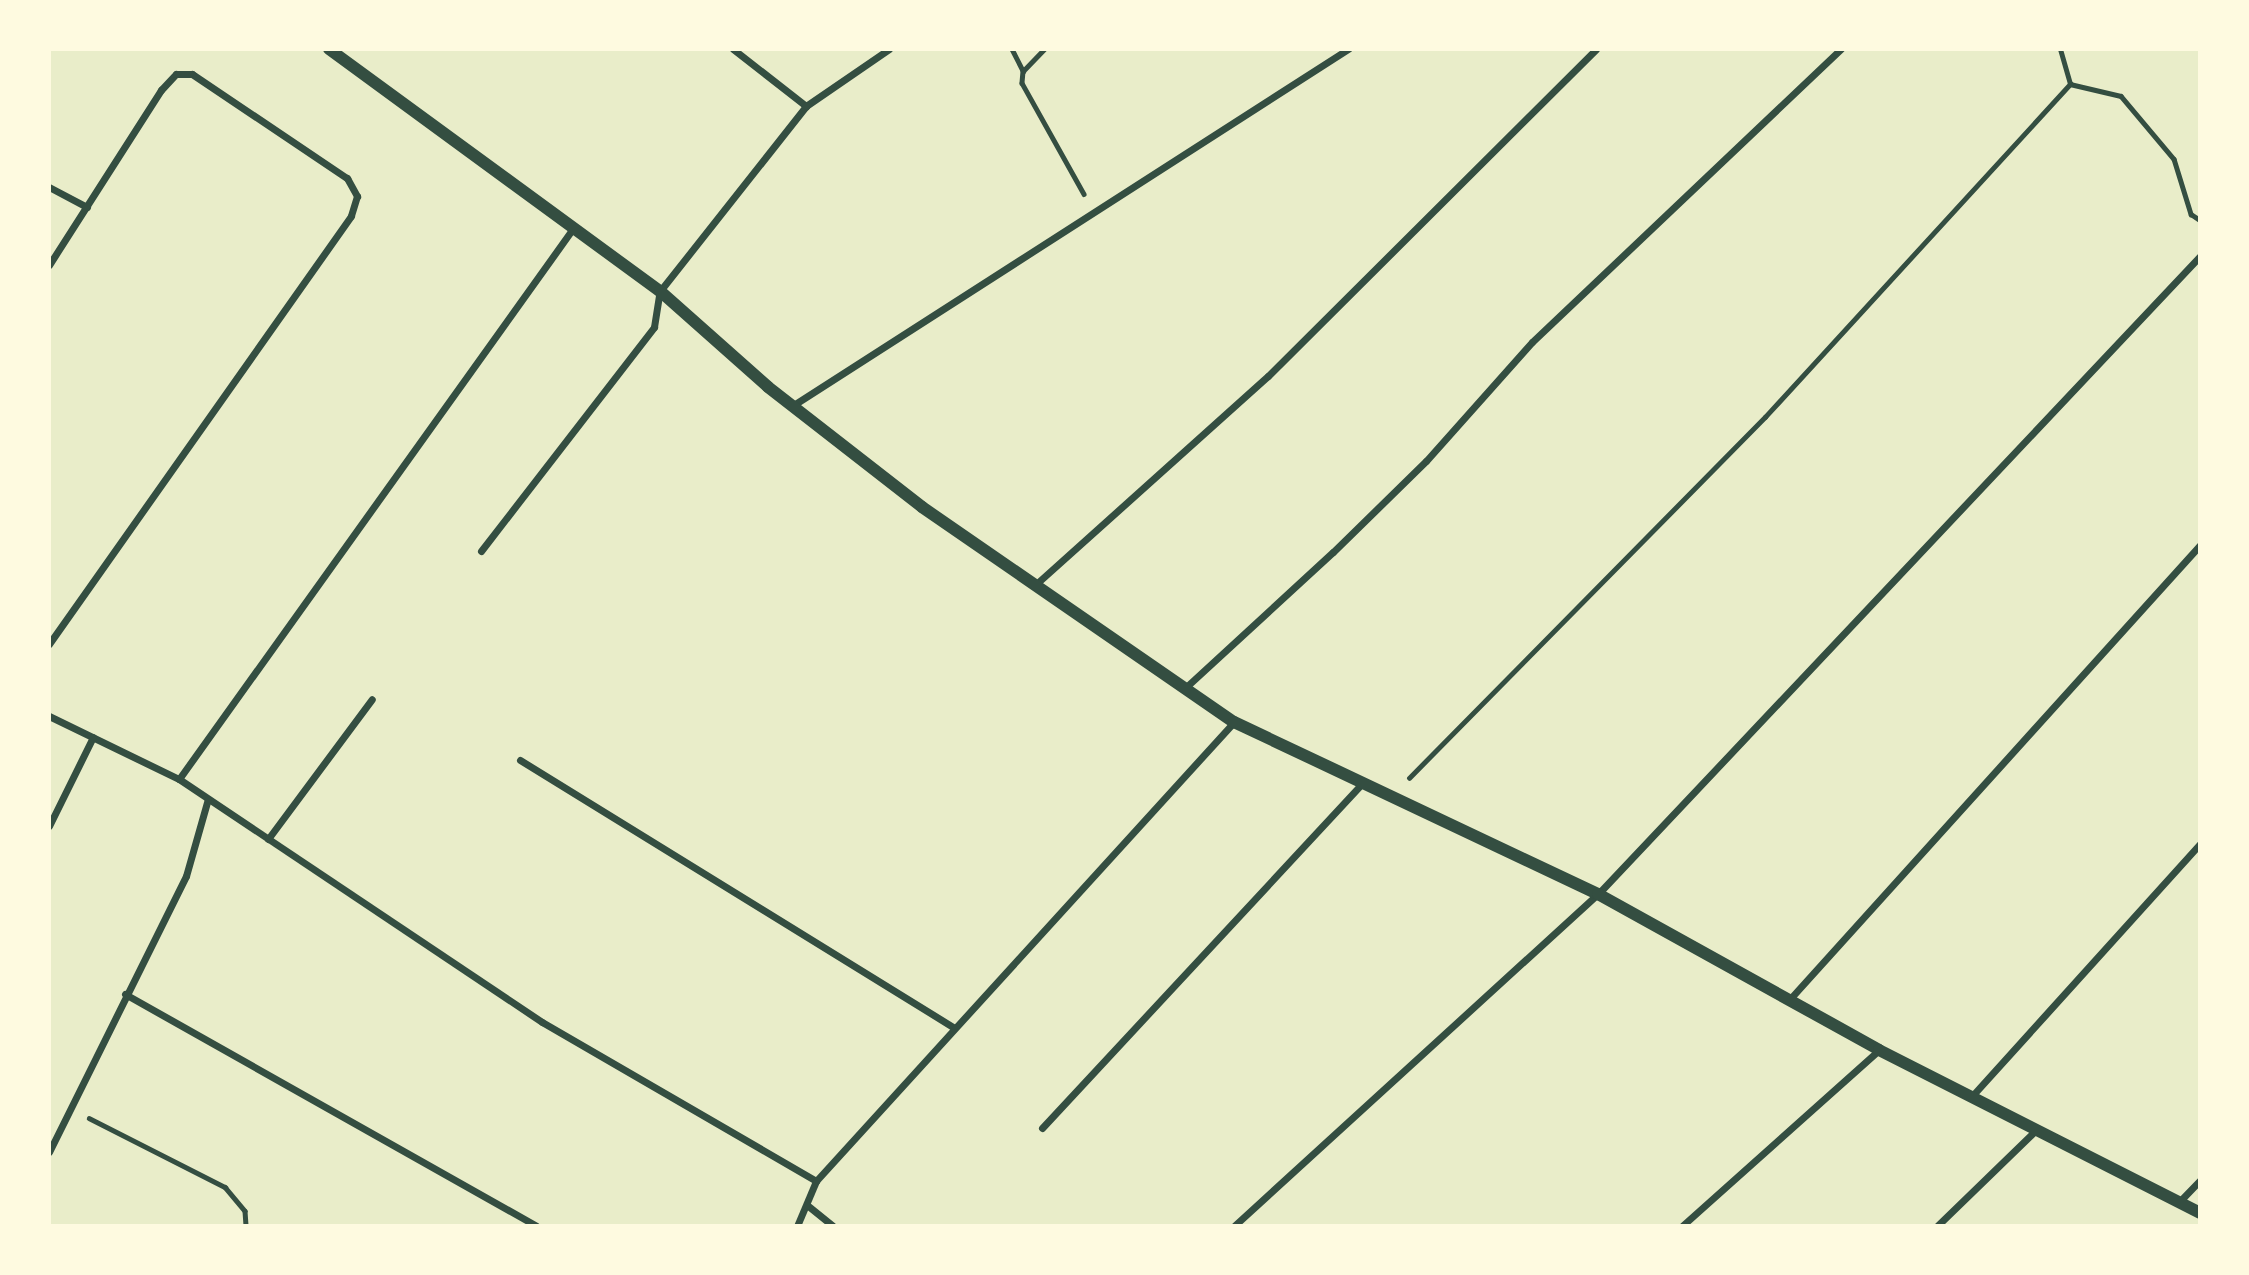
<!DOCTYPE html>
<html>
<head>
<meta charset="utf-8">
<style>
	body { margin:0 }
	#map { position:relative; width:2249px; height:1275px; overflow:hidden; background:#e9edc9; font-family:"Fira Sans",sans-serif }
	div>[style] { position:absolute }
	.path>* { height:4.5px; margin:-2.25px; padding:0 2.25px; transform-origin:2.25px; border-radius:2.25px; background:#344e41 }
	.minor>* { height:7px; margin:-3.5px; padding:0 3.5px; transform-origin:3.5px; border-radius:3.5px; background:#344e41 }
	.tertiary>* { height:12px; margin:-6px; padding:0 6px; transform-origin:6px; border-radius:6px; background:#344e41 }
	span { translate:-50% -50%; white-space:nowrap; text-align:center; line-height:1.15; -webkit-text-stroke:7px #fefae0; paint-order:stroke }
	.frame { position:absolute; inset:0; border:51px solid #fefae0; pointer-events:none }
</style>
</head>
<body>
<div id="map">
	<div class="path">
		<div style="left:1012px;top:49px;width:25px;rotate:63deg"></div>
		<div style="left:1023px;top:71px;width:12px;rotate:95deg"></div>
		<div style="left:1022px;top:83px;width:127px;rotate:60.8deg"></div>
		<div style="left:1023px;top:71px;width:30px;rotate:-46deg"></div>
		<div style="left:2070px;top:84px;width:52px;rotate:13.2deg"></div>
		<div style="left:2121px;top:96px;width:82px;rotate:49.9deg"></div>
		<div style="left:2174px;top:159px;width:58px;rotate:72.8deg"></div>
		<div style="left:2191px;top:214px;width:11px;rotate:34deg"></div>
		<div style="left:1409px;top:778px;width:507px;rotate:-45.4deg"></div>
		<div style="left:1765px;top:417px;width:452px;rotate:-47.5deg"></div>
		<div style="left:2070px;top:84px;width:36px;rotate:-106deg"></div>
		<div style="left:89px;top:1118px;width:153px;rotate:26.9deg"></div>
		<div style="left:225px;top:1187px;width:31px;rotate:50deg"></div>
		<div style="left:245px;top:1211px;width:15px;rotate:86deg"></div>
	</div>
	<div class="minor">
		<div style="left:733px;top:49px;width:93px;rotate:38deg"></div>
		<div style="left:49px;top:187px;width:43px;rotate:27.8deg"></div>
		<div style="left:49px;top:265px;width:208px;rotate:-57.4deg"></div>
		<div style="left:161px;top:90px;width:22px;rotate:-47deg"></div>
		<div style="left:176px;top:74px;width:16px"></div>
		<div style="left:192px;top:74px;width:187px;rotate:33.9deg"></div>
		<div style="left:347px;top:178px;width:21px;rotate:61deg"></div>
		<div style="left:357px;top:196px;width:21px;rotate:107deg"></div>
		<div style="left:351px;top:216px;width:524px;rotate:125.21deg"></div>
		<div style="left:792px;top:406px;width:661px;rotate:-32.7deg"></div>
		<div style="left:481px;top:551px;width:283px;rotate:-52.3deg"></div>
		<div style="left:654px;top:327px;width:36px;rotate:-81deg"></div>
		<div style="left:660px;top:291px;width:236px;rotate:-51.7deg"></div>
		<div style="left:806px;top:106px;width:101px;rotate:-34.5deg"></div>
		<div style="left:1035px;top:585px;width:313px;rotate:-41.9deg"></div>
		<div style="left:1268px;top:376px;width:463px;rotate:-44.9deg"></div>
		<div style="left:1185px;top:688px;width:201px;rotate:-42.6deg"></div>
		<div style="left:1333px;top:552px;width:130px;rotate:-44.4deg"></div>
		<div style="left:1426px;top:461px;width:159px;rotate:-48.3deg"></div>
		<div style="left:1532px;top:342px;width:426px;rotate:-43.5deg"></div>
		<div style="left:49px;top:716px;width:144px;rotate:25.9deg"></div>
		<div style="left:179px;top:779px;width:437px;rotate:33.8deg"></div>
		<div style="left:542px;top:1022px;width:317px;rotate:30.1deg"></div>
		<div style="left:520px;top:760px;width:509px;rotate:31.66deg"></div>
		<div style="left:179px;top:779px;width:679px;rotate:-54.41deg"></div>
		<div style="left:49px;top:826px;width:99px;rotate:-63.7deg"></div>
		<div style="left:268px;top:839px;width:174px;rotate:-53.4deg"></div>
		<div style="left:125px;top:994px;width:472px;rotate:29.4deg"></div>
		<div style="left:1789px;top:1000px;width:613px;rotate:-47.91deg"></div>
		<div style="left:1972px;top:1096px;width:340px;rotate:-47.9deg"></div>
		<div style="left:1042px;top:1128px;width:471px;rotate:-47.1deg"></div>
		<div style="left:49px;top:1152px;width:308px;rotate:-63.6deg"></div>
		<div style="left:186px;top:876px;width:80px;rotate:-74.1deg"></div>
		<div style="left:2179px;top:1202px;width:30px;rotate:-46deg"></div>
		<div style="left:807px;top:1205px;width:33px;rotate:39deg"></div>
		<div style="left:797px;top:1226px;width:49px;rotate:-67.1deg"></div>
		<div style="left:816px;top:1181px;width:621px;rotate:-47.68deg"></div>
		<div style="left:1234px;top:1226px;width:493px;rotate:-42.4deg"></div>
		<div style="left:1598px;top:894px;width:877px;rotate:-46.66deg"></div>
		<div style="left:1682px;top:1226px;width:264px;rotate:-41.8deg"></div>
		<div style="left:1937px;top:1226px;width:139px;rotate:-44.1deg"></div>
	</div>
	<div class="tertiary">
		<div style="left:329px;top:49px;width:410px;rotate:36.2deg"></div>
		<div style="left:660px;top:291px;width:144px;rotate:41.6deg"></div>
		<div style="left:768px;top:387px;width:195px;rotate:37.9deg"></div>
		<div style="left:922px;top:507px;width:379px;rotate:34.6deg"></div>
		<div style="left:1234px;top:722px;width:403px;rotate:25.3deg"></div>
		<div style="left:1598px;top:894px;width:321px;rotate:29deg"></div>
		<div style="left:1879px;top:1050px;width:360px;rotate:26.9deg"></div>
	</div>
	<div class="frame"></div>
</div>
</body>
</html>
